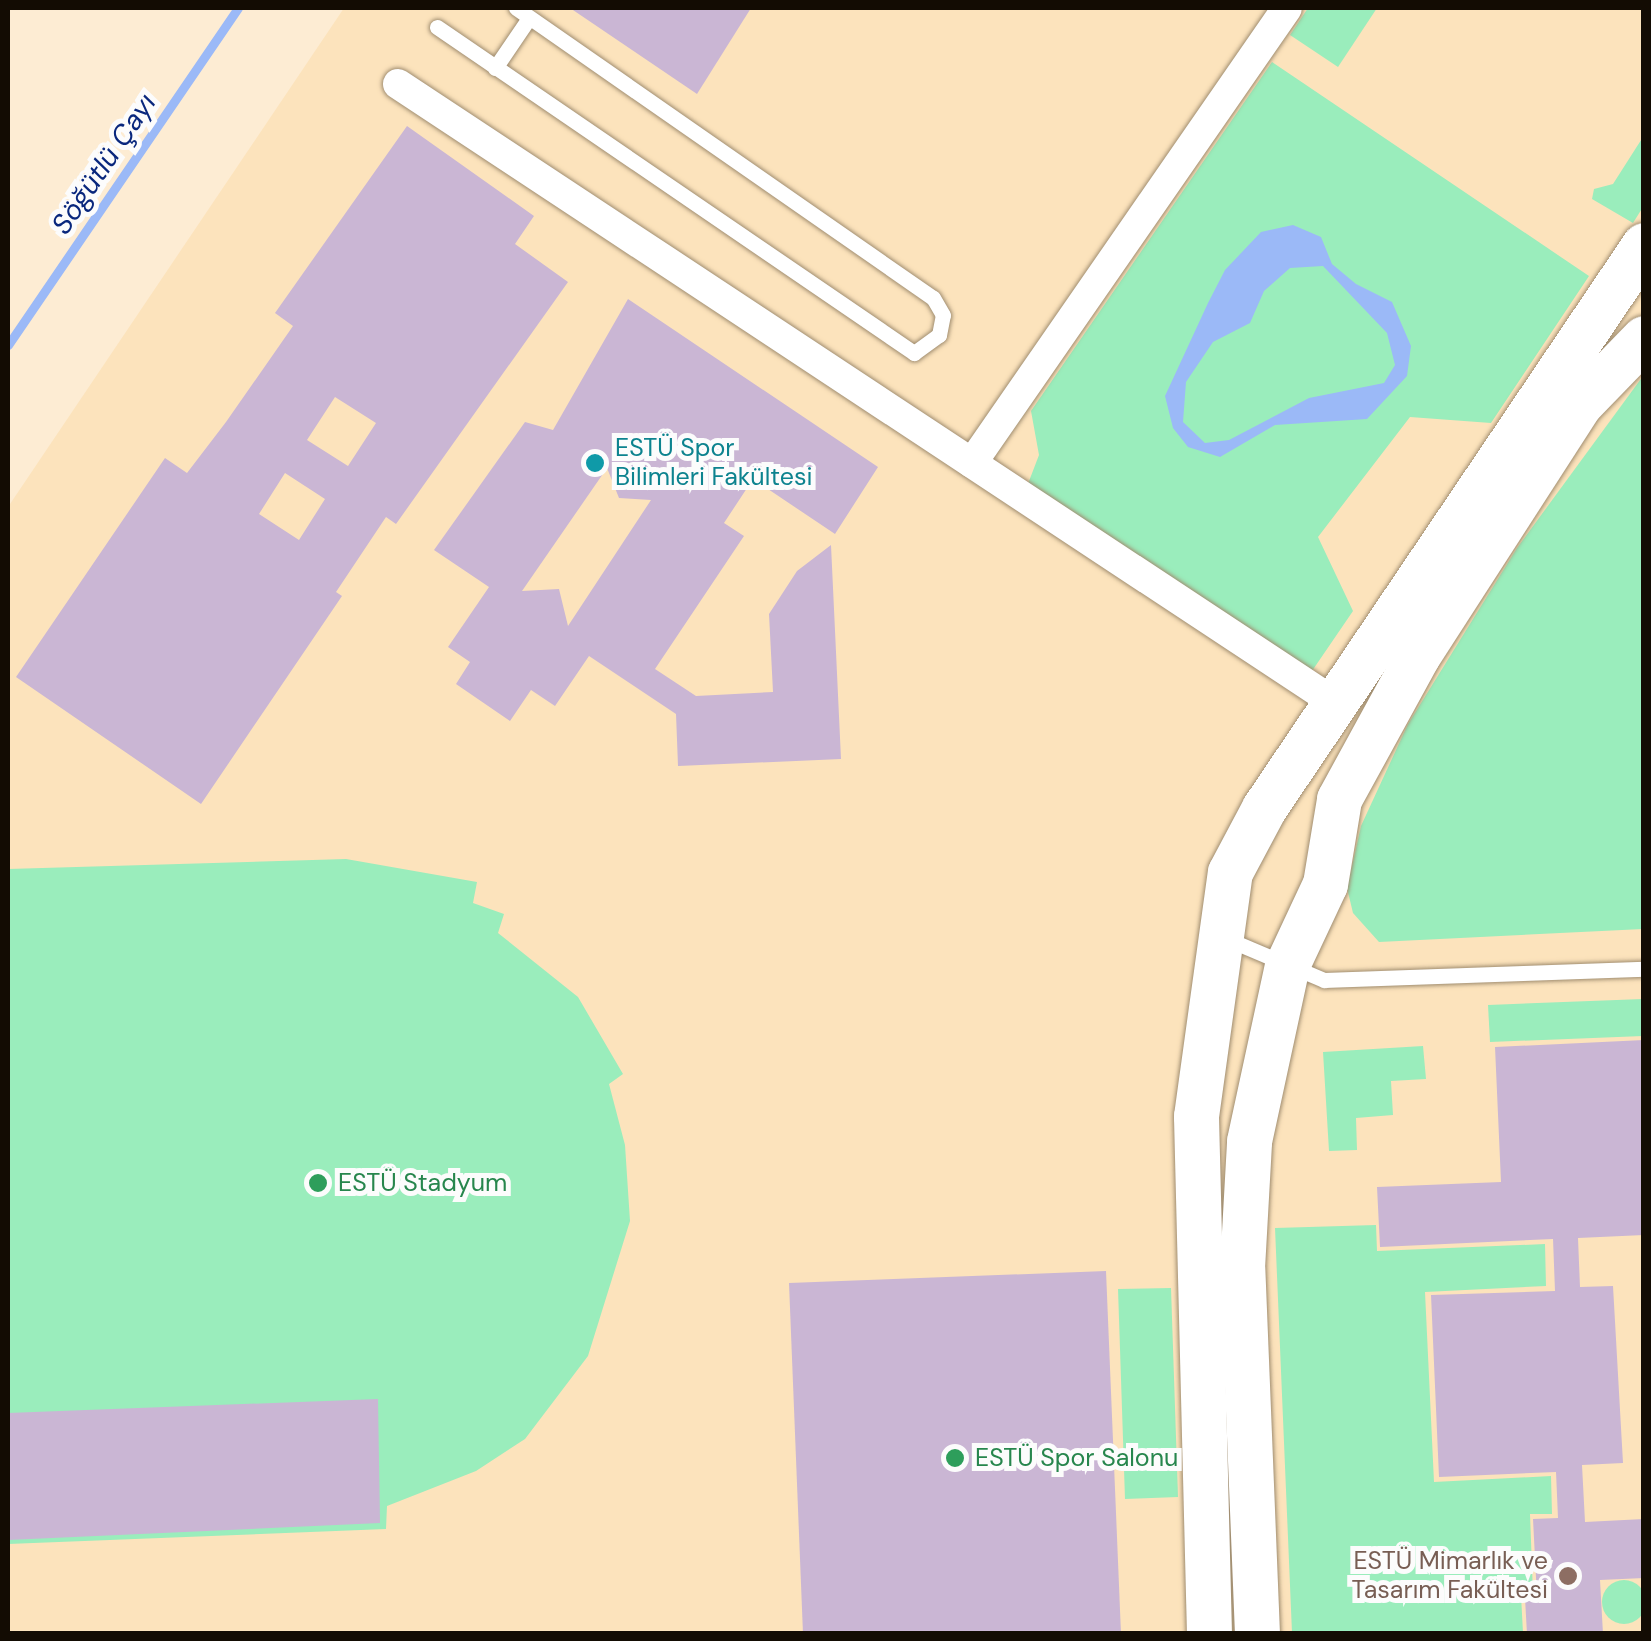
<!DOCTYPE html>
<html>
<head>
<meta charset="utf-8">
<style>
	body { margin:0 }
	#map { position:relative; width:1651px; height:1641px; overflow:hidden; background:#fdecd3; font-family:"DM Sans",sans-serif }
	div>[style] { position:absolute }
	.built>* { inset:0; background:#fce3bc }
	.green>* { inset:0; background:#9aedbc }
	.round { border-radius:50% }
	.water>* { inset:0; background:#9bb9f7 }
	.stream>* { height:9px; margin:-4.5px; padding:0 4.5px; transform-origin:4.5px; border-radius:4.5px; background:#9bb9f7 }
	.building>* { inset:0; background:#cab6d4 }
	.roads { filter:drop-shadow(0 0 2px #a08d70) drop-shadow(0 0 2px #a08d70) }
	.lane>* { height:15px; margin:-7.5px; padding:0 7.5px; transform-origin:7.5px; border-radius:7.5px; background:#fff }
	.street>* { height:30px; margin:-15px; padding:0 15px; transform-origin:15px; border-radius:15px; background:#fff }
	.secondary>* { height:45px; margin:-22.5px; padding:0 22.5px; transform-origin:22.5px; border-radius:22.5px; background:#fff }
	.dots>* { width:28px; height:28px; translate:-50% -50%; box-sizing:border-box; border:5px solid #fcfcfc; border-radius:50% }
	span { translate:-50% -50%; white-space:nowrap; text-align:center; line-height:1.15; -webkit-text-stroke:10px #fcfcfc; paint-order:stroke }
	.culture-label { font-size:25px; color:#0d838f }
	.left { translate:0 -50%; text-align:left }
	.leisure-label { font-size:25px; color:#27864d }
	.education-label { font-size:25px; color:#785e54 }
	.right { translate:-100% -50%; text-align:right }
	.water-label { font-size:28px; color:#09277d; font-style:italic }
	.frame { position:absolute; inset:0; border:10px solid #130c03; pointer-events:none }
</style>
</head>
<body>
<div id="map">
	<div class="built">
		<div style="clip-path:polygon(344px 8px,1643px 8px,1643px 1633px,8px 1634px,8px 507px)"></div>
	</div>
	<div class="green">
		<div style="clip-path:polygon(1308px 8px,1377px 8px,1338px 67px,1290px 35px)"></div>
		<div style="clip-path:polygon(1272px 62px,1589px 276px,1491px 423px,1410px 417px,1318px 537px,1353px 611px,1312px 671px,1026px 489px,1039px 455px,1031px 411px)"></div>
		<div style="clip-path:polygon(1643px 137px,1643px 207px,1633px 223px,1592px 199px,1594px 189px,1613px 184px)"></div>
		<div style="clip-path:polygon(1643px 376px,1643px 929px,1379px 942px,1353px 913px,1347px 888px,1361px 826px,1408px 724px,1517px 548px)"></div>
		<div style="clip-path:polygon(346px 859px,477px 882px,473px 903px,504px 914px,498px 933px,578px 997px,623px 1074px,609px 1084px,625px 1145px,630px 1221px,588px 1356px,525px 1439px,476px 1471px,387px 1506px,386px 1529px,8px 1544px,8px 869px)"></div>
		<div style="clip-path:polygon(1643px 999px,1643px 1036px,1490px 1042px,1488px 1005px)"></div>
		<div style="clip-path:polygon(1423px 1046px,1426px 1079px,1391px 1081px,1393px 1115px,1356px 1118px,1357px 1150px,1329px 1151px,1323px 1052px)"></div>
		<div style="clip-path:polygon(1376px 1225px,1377px 1251px,1545px 1244px,1546px 1286px,1425px 1292px,1434px 1482px,1551px 1476px,1552px 1514px,1530px 1514px,1533px 1594px,1521px 1595px,1523px 1633px,1292px 1633px,1275px 1228px)"></div>
		<div style="clip-path:polygon(1171px 1288px,1178px 1497px,1125px 1499px,1118px 1289px)"></div>
		<div class="round" style="left:1602px;top:1580px;width:44px;height:44px"></div>
	</div>
	<div class="water">
		<div style="clip-path:polygon(evenodd,1293px 225px,1321px 237px,1332px 264px,1356px 284px,1392px 302px,1411px 346px,1407px 376px,1367px 419px,1275px 425px,1220px 457px,1188px 447px,1173px 428px,1165px 396px,1208px 303px,1225px 270px,1261px 232px,1293px 225px,1323px 266px,1387px 333px,1395px 365px,1384px 383px,1309px 398px,1229px 440px,1205px 443px,1183px 422px,1186px 382px,1213px 342px,1250px 323px,1264px 291px,1290px 268px,1323px 266px)"></div>
	</div>
	<div class="stream">
		<div style="left:8px;top:345px;width:408px;rotate:-55.7deg"></div>
	</div>
	<div class="building">
		<div style="clip-path:polygon(570px 8px,751px 8px,697px 94px)"></div>
		<div style="clip-path:polygon(evenodd,407px 126px,534px 216px,515px 244px,568px 282px,396px 524px,386px 517px,336px 592px,342px 596px,201px 804px,16px 677px,165px 458px,187px 473px,226px 422px,293px 326px,275px 313px,407px 126px,335px 397px,376px 423px,348px 466px,307px 440px,335px 397px,407px 126px,285px 473px,325px 499px,299px 540px,259px 514px,285px 473px)"></div>
		<div style="clip-path:polygon(evenodd,628px 299px,878px 467px,835px 534px,753px 479px,724px 523px,744px 536px,655px 669px,696px 696px,773px 692px,769px 614px,797px 571px,831px 545px,841px 759px,678px 766px,676px 714px,589px 656px,555px 706px,531px 690px,510px 721px,456px 684px,470px 662px,448px 647px,489px 587px,434px 550px,525px 422px,553px 430px,628px 299px,607px 468px,619px 498px,651px 500px,568px 626px,559px 589px,522px 591px,607px 468px)"></div>
		<div style="clip-path:polygon(1644px 1040px,1644px 1235px,1578px 1238px,1580px 1287px,1613px 1286px,1623px 1463px,1582px 1465px,1585px 1522px,1644px 1519px,1644px 1578px,1600px 1580px,1603px 1634px,1527px 1634px,1525px 1598px,1537px 1597px,1533px 1519px,1558px 1518px,1556px 1472px,1439px 1477px,1431px 1295px,1555px 1291px,1553px 1239px,1380px 1247px,1377px 1187px,1501px 1182px,1495px 1047px)"></div>
		<div style="clip-path:polygon(1106px 1271px,1121px 1634px,803px 1634px,789px 1283px)"></div>
		<div style="clip-path:polygon(378px 1399px,380px 1523px,8px 1540px,8px 1413px)"></div>
	</div>
	<div class="roads">
		<div class="lane">
			<div style="left:437px;top:27px;width:578px;rotate:34.35deg"></div>
			<div style="left:914px;top:353px;width:31px;rotate:-36deg"></div>
			<div style="left:939px;top:335px;width:20px;rotate:-79deg"></div>
			<div style="left:943px;top:315px;width:20px;rotate:-120deg"></div>
			<div style="left:933px;top:298px;width:508px;rotate:-145.18deg"></div>
			<div style="left:495px;top:68px;width:60px;rotate:-55.8deg"></div>
			<div style="left:1225px;top:938px;width:108px;rotate:23deg"></div>
			<div style="left:1324px;top:980px;width:320px;rotate:-2deg"></div>
		</div>
		<div class="street">
			<div style="left:398px;top:84px;width:1122px;rotate:33.44deg"></div>
			<div style="left:972px;top:463px;width:553px;rotate:-55.3deg"></div>
		</div>
		<div class="secondary">
			<div style="left:1209px;top:1634px;width:518px;rotate:-91.44deg"></div>
			<div style="left:1196px;top:1116px;width:246px;rotate:-82.1deg"></div>
			<div style="left:1230px;top:872px;width:72px;rotate:-62deg"></div>
			<div style="left:1264px;top:808px;width:679px;rotate:-55.98deg"></div>
			<div style="left:1257px;top:1634px;width:366px;rotate:-92.3deg"></div>
			<div style="left:1242px;top:1268px;width:127px;rotate:-86.8deg"></div>
			<div style="left:1249px;top:1141px;width:180px;rotate:-77.8deg"></div>
			<div style="left:1287px;top:965px;width:89px;rotate:-64.9deg"></div>
			<div style="left:1325px;top:884px;width:86px;rotate:-80.6deg"></div>
			<div style="left:1339px;top:799px;width:164px;rotate:-61.3deg"></div>
			<div style="left:1418px;top:655px;width:297px;rotate:-57.2deg"></div>
			<div style="left:1579px;top:405px;width:93px;rotate:-45.9deg"></div>
		</div>
	</div>
	<div class="dots">
		<div style="left:595px;top:463px;background:#0f9aa8"></div>
		<div style="left:318px;top:1183px;background:#2e9e5b"></div>
		<div style="left:955px;top:1458px;background:#2e9e5b"></div>
		<div style="left:1568px;top:1576px;background:#8d6e63"></div>
	</div>
	<div class="culture-label">
		<span class="left" style="left:615px;top:463px">ESTÜ Spor<br>Bilimleri Fakültesi</span>
	</div>
	<div class="leisure-label">
		<span class="left" style="left:338px;top:1183px">ESTÜ Stadyum</span>
		<span class="left" style="left:975px;top:1458px">ESTÜ Spor Salonu</span>
	</div>
	<div class="education-label">
		<span class="right" style="left:1548px;top:1576px">ESTÜ Mimarlık ve<br>Tasarım Fakültesi</span>
	</div>
	<div class="water-label">
		<span style="left:104px;top:164px;rotate:-56deg">Söğütlü Çayı</span>
	</div>
	<div class="frame"></div>
</div>
</body>
</html>
